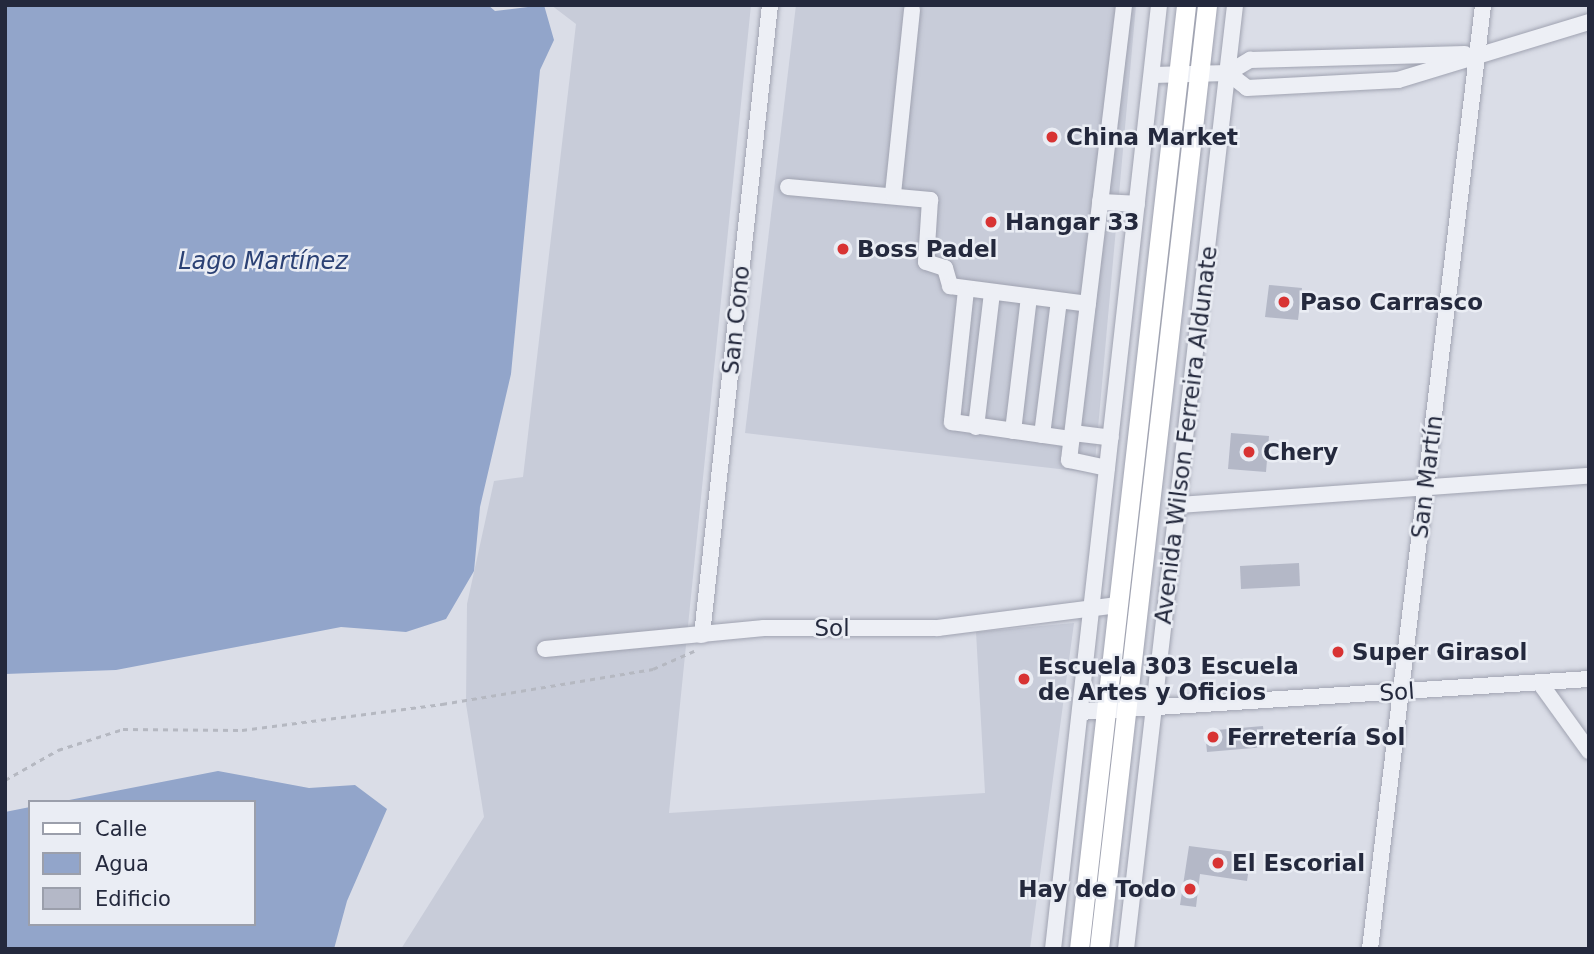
<!DOCTYPE html>
<html>
<head>
<meta charset="utf-8">
<style>
	body { margin:0 }
	#map { position:relative; width:1594px; height:954px; overflow:hidden; background:#dadde7; font-family:"DejaVu Sans",sans-serif }
	div>[style] { position:absolute }
	.built>* { inset:0; background:#c8ccd9 }
	.green>* { inset:0; background:#bdd1bb }
	.water>* { inset:0; background:#92a5ca }
	.building>* { inset:0; background:#b4b8c7 }
	.path>* { height:2.5px; margin-top:-1.25px; transform-origin:0; background:repeating-linear-gradient(90deg,#b5b8c1 0 5px,transparent 0 10px) }
	.roads { filter:drop-shadow(0 0 2px #a0a3b1) drop-shadow(0 0 2px #a0a3b1) }
	.minor>* { height:16px; margin:-8px; padding:0 8px; transform-origin:8px; border-radius:8px; background:#edeff5 }
	.major>* { height:19px; margin:-9.5px; padding:0 9.5px; transform-origin:9.5px; border-radius:9.5px; background:#fff }
	.dots>* { width:19px; height:19px; translate:-50% -50%; box-sizing:border-box; border:4px solid #eaedf4; border-radius:50% }
	span { translate:-50% -50%; white-space:nowrap; text-align:center; line-height:1.15; -webkit-text-stroke:5px #eaedf4; paint-order:stroke }
	.poi-label { font-size:23px; color:#24293d; font-weight:700 }
	.left { translate:0 -50%; text-align:left }
	.right { translate:-100% -50%; text-align:right }
	.street-label { font-size:23px; color:#24293d }
	.water-label { font-size:24px; color:#2b4174; font-style:italic }
	.frame { position:absolute; inset:0; border:7px solid #24293d; pointer-events:none }
	.legend { position:absolute; left:28px; top:800px; width:228px; height:126px; box-sizing:border-box; background:#eaedf4; border:2px solid #9b9fab; margin:0; padding:9px 12px; list-style:none; font-size:21px; color:#24293d }
	.legend li { display:flex; align-items:center; gap:14px; height:35px }
	.legend b { width:35px; border:2px solid #9b9fab }
</style>
</head>
<body>
<div id="map">
	<div class="built">
		<div style="clip-path:polygon(551px 5px,751px 5px,669px 813px,985px 793px,976px 632px,1074px 623px,1030px 949px,401px 949px,484px 817px,466px 704px,467px 604px,494px 481px,523px 477px,576px 24px)"></div>
		<div style="clip-path:polygon(796px 5px,1136px 5px,1094px 473px,745px 433px)"></div>
	</div>
	<div class="green">
		<div style="clip-path:polygon(1184px 110px,1186px 112px,1119px 677px,1182px 112px)"></div>
	</div>
	<div class="water">
		<div style="clip-path:polygon(5px 5px,488px 5px,495px 11px,544px 5px,554px 40px,540px 70px,511px 374px,480px 507px,474px 571px,446px 619px,406px 632px,341px 627px,116px 670px,5px 674px)"></div>
		<div style="clip-path:polygon(218px 771px,309px 788px,355px 785px,387px 809px,347px 901px,334px 949px,5px 949px,5px 812px,30px 807px,30px 924px,254px 924px,254px 802px,59px 802px)"></div>
	</div>
	<div class="building">
		<div style="clip-path:polygon(1269px 285px,1302px 288px,1298px 320px,1265px 317px)"></div>
		<div style="clip-path:polygon(1231px 433px,1269px 436px,1266px 472px,1228px 469px)"></div>
		<div style="clip-path:polygon(1299px 563px,1300px 586px,1241px 589px,1240px 566px)"></div>
		<div style="clip-path:polygon(1263px 726px,1265px 747px,1207px 752px,1205px 731px)"></div>
		<div style="clip-path:polygon(1189px 846px,1251px 854px,1247px 881px,1200px 874px,1196px 907px,1180px 905px)"></div>
	</div>
	<div class="path">
		<div style="left:5px;top:780px;width:61px;rotate:-29.5deg"></div>
		<div style="left:58px;top:750px;width:68px;rotate:-17.9deg"></div>
		<div style="left:123px;top:729px;width:119px;rotate:0.5deg"></div>
		<div style="left:242px;top:730px;width:202px;rotate:-7.4deg"></div>
		<div style="left:442px;top:704px;width:214px;rotate:-9.4deg"></div>
		<div style="left:653px;top:669px;width:45px;rotate:-23.7deg"></div>
	</div>
	<div class="roads">
		<div class="minor">
			<div style="left:1228px;top:73px;width:24px;rotate:38deg"></div>
			<div style="left:1247px;top:88px;width:151px;rotate:-3deg"></div>
			<div style="left:1398px;top:80px;width:200px;rotate:-16.9deg"></div>
			<div style="left:1228px;top:73px;width:26px;rotate:-31deg"></div>
			<div style="left:1250px;top:60px;width:215px;rotate:-1.6deg"></div>
			<div style="left:1153px;top:75px;width:75px;rotate:-1.5deg"></div>
			<div style="left:788px;top:187px;width:143px;rotate:5.2deg"></div>
			<div style="left:930px;top:200px;width:62px;rotate:93.7deg"></div>
			<div style="left:926px;top:262px;width:20px;rotate:18deg"></div>
			<div style="left:945px;top:268px;width:19px;rotate:74deg"></div>
			<div style="left:950px;top:286px;width:139px;rotate:7.4deg"></div>
			<div style="left:893px;top:194px;width:185px;rotate:-84.1deg"></div>
			<div style="left:1100px;top:202px;width:37px;rotate:3deg"></div>
			<div style="left:966px;top:290px;width:133px;rotate:96.1deg"></div>
			<div style="left:952px;top:422px;width:121px;rotate:8.1deg"></div>
			<div style="left:976px;top:427px;width:135px;rotate:-83.2deg"></div>
			<div style="left:1013px;top:431px;width:135px;rotate:-83.2deg"></div>
			<div style="left:1073px;top:433px;width:38px;rotate:7deg"></div>
			<div style="left:1042px;top:435px;width:135px;rotate:-82.8deg"></div>
			<div style="left:1107px;top:468px;width:39px;rotate:-168deg"></div>
			<div style="left:1069px;top:460px;width:458px;rotate:-83.1deg"></div>
			<div style="left:1180px;top:505px;width:410px;rotate:-4.1deg"></div>
			<div style="left:702px;top:635px;width:634px;rotate:-83.84deg"></div>
			<div style="left:545px;top:649px;width:220px;rotate:-5.5deg"></div>
			<div style="left:764px;top:628px;width:174px"></div>
			<div style="left:938px;top:628px;width:181px;rotate:-7.3deg"></div>
			<div style="left:1540px;top:683px;width:84px;rotate:54.2deg"></div>
			<div style="left:1080px;top:712px;width:510px;rotate:-3.71deg"></div>
			<div style="left:1053px;top:949px;width:950px;rotate:-83.59deg"></div>
			<div style="left:1126px;top:949px;width:950px;rotate:-83.41deg"></div>
			<div style="left:1370px;top:949px;width:951px;rotate:-83.17deg"></div>
		</div>
		<div class="major">
			<div style="left:1079px;top:949px;width:950px;rotate:-83.53deg"></div>
			<div style="left:1099px;top:949px;width:950px;rotate:-83.47deg"></div>
		</div>
	</div>
	<div class="dots">
		<div style="left:1052px;top:137px;background:#d83333"></div>
		<div style="left:991px;top:222px;background:#d83333"></div>
		<div style="left:843px;top:249px;background:#d83333"></div>
		<div style="left:1284px;top:302px;background:#d83333"></div>
		<div style="left:1249px;top:452px;background:#d83333"></div>
		<div style="left:1338px;top:652px;background:#d83333"></div>
		<div style="left:1024px;top:679px;background:#d83333"></div>
		<div style="left:1213px;top:737px;background:#d83333"></div>
		<div style="left:1218px;top:863px;background:#d83333"></div>
		<div style="left:1190px;top:889px;background:#d83333"></div>
	</div>
	<div class="poi-label">
		<span class="left" style="left:1066px;top:137px">China Market</span>
		<span class="left" style="left:1005px;top:222px">Hangar 33</span>
		<span class="left" style="left:857px;top:249px">Boss Padel</span>
		<span class="left" style="left:1300px;top:302px">Paso Carrasco</span>
		<span class="left" style="left:1263px;top:452px">Chery</span>
		<span class="left" style="left:1352px;top:652px">Super Girasol</span>
		<span class="left" style="left:1038px;top:679px">Escuela 303 Escuela<br>de Artes y Oficios</span>
		<span class="left" style="left:1227px;top:737px">Ferretería Sol</span>
		<span class="left" style="left:1232px;top:863px">El Escorial</span>
		<span class="right" style="left:1176px;top:889px">Hay de Todo</span>
	</div>
	<div class="street-label">
		<span style="left:736px;top:320px;rotate:-84deg">San Cono</span>
		<span style="left:1186px;top:435px;rotate:-83deg">Avenida Wilson Ferreira Aldunate</span>
		<span style="left:1427px;top:477px;rotate:-83deg">San Martín</span>
		<span style="left:832px;top:628px">Sol</span>
		<span style="left:1397px;top:692px;rotate:-4deg">Sol</span>
	</div>
	<div class="water-label">
		<span style="left:263px;top:262px">Lago Martínez</span>
	</div>
	<div class="frame"></div>
	<ul class="legend">
	<li><b style="height:9px;background:#fff"></b>Calle</li>
	<li><b style="height:19px;background:#92a5ca"></b>Agua</li>
	<li><b style="height:19px;background:#b4b8c7"></b>Edificio</li>
	</ul>
</div>
</body>
</html>
